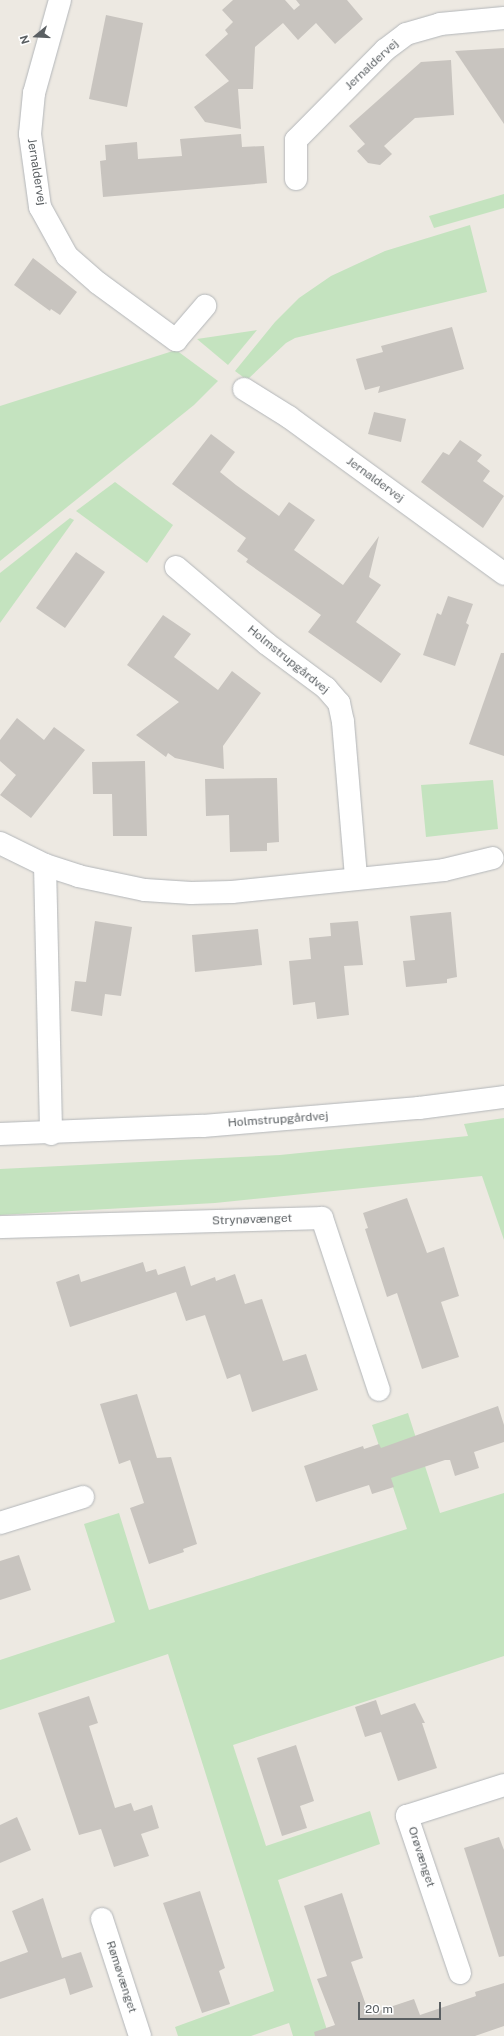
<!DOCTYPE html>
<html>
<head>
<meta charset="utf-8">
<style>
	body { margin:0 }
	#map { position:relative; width:504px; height:2036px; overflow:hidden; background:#ede9e2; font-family:"Public Sans",sans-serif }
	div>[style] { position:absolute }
	.green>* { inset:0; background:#c4e3bf }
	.building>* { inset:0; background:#c8c4bf }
	.roads { filter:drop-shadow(0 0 1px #b3b6b9) drop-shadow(0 0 1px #b3b6b9) }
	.street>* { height:22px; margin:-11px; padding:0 11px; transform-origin:11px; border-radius:11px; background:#fff }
	.secondary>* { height:22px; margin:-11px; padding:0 11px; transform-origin:11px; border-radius:11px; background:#fff }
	span { translate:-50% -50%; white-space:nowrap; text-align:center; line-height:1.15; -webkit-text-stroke:3px #fff; paint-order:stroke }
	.street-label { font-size:12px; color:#5a5f62 }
	.north { position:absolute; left:16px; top:16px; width:40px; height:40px; -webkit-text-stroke:3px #fff; paint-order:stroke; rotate:252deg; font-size:11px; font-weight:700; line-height:16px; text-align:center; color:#5a5f62 }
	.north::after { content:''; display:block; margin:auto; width:14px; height:18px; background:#5a5f62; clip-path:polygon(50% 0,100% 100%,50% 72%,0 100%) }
	.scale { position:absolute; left:358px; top:2002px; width:83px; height:18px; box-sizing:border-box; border:2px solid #5a5f62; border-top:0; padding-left:5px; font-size:12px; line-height:14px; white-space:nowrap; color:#5a5f62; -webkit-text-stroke:3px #fff; paint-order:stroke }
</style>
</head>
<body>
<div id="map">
	<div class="green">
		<div style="clip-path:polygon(504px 194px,504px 208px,434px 228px,429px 216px)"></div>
		<div style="clip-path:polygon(470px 225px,487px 292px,295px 338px,286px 343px,247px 380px,235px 371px,275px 322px,299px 298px,331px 276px,385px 251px)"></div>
		<div style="clip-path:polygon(257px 330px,228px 365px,197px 339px)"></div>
		<div style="clip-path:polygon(176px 350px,218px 381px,194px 405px,0 561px,0 406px)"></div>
		<div style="clip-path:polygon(115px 482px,173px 525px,147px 563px,76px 511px)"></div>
		<div style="clip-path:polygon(70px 518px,74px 520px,0 623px,0 573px)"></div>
		<div style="clip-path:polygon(493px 780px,498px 829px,426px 837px,421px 785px)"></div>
		<div style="clip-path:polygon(504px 1118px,504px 1240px,482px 1176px,215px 1203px,0 1215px,0 1169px,280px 1155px,468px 1136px,464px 1124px)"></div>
		<div style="clip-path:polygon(408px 1413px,440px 1513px,504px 1493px,504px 1656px,233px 1745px,266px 1846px,370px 1811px,380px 1844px,278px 1880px,329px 2036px,293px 2036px,289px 2023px,251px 2036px,178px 2036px,175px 2027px,274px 1991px,168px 1654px,0 1710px,0 1660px,115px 1622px,84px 1524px,119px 1513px,149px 1610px,407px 1529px,372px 1425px)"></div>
	</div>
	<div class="building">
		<div style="clip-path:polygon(233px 0,285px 0,294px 10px,300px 5px,296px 0,347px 0,363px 19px,335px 44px,316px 23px,298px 40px,283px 23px,255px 47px,253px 89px,238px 89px,241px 129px,205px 122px,194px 107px,229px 81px,205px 55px,228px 34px,225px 30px,233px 22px,222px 10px)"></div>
		<div style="clip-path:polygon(106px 15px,143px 23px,127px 107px,89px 99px)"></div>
		<div style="clip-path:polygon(504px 48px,504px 124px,455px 51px)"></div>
		<div style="clip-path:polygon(451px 60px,454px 115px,415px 118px,384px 146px,392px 154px,380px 165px,368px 163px,357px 151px,365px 144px,349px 126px,421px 62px)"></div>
		<div style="clip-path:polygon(241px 134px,242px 147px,264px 146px,267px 183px,103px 197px,100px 161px,106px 160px,105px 145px,137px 142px,138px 159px,182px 156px,180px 139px)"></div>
		<div style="clip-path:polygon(33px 258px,77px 292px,60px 315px,51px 309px,50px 311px,14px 285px)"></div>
		<div style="clip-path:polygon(452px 327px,464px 369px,378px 393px,380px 386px,365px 390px,356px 359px,383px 352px,381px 346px)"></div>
		<div style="clip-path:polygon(374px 412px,406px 419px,401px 442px,368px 434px)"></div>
		<div style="clip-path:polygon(211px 434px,235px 452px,220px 472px,236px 485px,279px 516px,289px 502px,315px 520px,294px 550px,343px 585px,379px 536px,369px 577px,381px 585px,356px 622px,401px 654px,381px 683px,308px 632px,321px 615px,246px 562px,248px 559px,237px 551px,246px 538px,172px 484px)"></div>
		<div style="clip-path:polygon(460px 440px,482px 455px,477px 461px,490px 471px,483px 481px,504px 496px,483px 528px,421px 482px,443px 452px,449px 455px)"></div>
		<div style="clip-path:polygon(76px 552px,105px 572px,65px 628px,36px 608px)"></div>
		<div style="clip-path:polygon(448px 596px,473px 604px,466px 623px,469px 625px,455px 666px,423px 655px,437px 613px,441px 615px)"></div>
		<div style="clip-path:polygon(163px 615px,191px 634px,174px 657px,218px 690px,232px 671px,261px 693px,223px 746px,224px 769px,175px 758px,168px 753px,166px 757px,136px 735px,179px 702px,127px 665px)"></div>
		<div style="clip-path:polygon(501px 653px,504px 653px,504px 756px,469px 744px)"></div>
		<div style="clip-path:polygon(17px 718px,44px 740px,54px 727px,85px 750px,31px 818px,0 795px,16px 775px,0 761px,0 740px)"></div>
		<div style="clip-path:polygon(145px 761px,147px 836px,113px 836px,112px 794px,93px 794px,92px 762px)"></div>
		<div style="clip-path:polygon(277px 778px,279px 842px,267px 843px,267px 851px,230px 852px,229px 815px,206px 816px,205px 779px)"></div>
		<div style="clip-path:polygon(451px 912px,457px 977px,447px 979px,447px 983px,406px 987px,403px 961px,415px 960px,410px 916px)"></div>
		<div style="clip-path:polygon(95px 921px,132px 927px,121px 996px,105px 994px,102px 1016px,71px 1011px,75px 981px,86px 982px)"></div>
		<div style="clip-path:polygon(358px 921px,363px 965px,344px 966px,349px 1015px,317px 1019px,315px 1002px,293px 1005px,289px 961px,311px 959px,309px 938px,331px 936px,330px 923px)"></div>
		<div style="clip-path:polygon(258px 929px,262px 965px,195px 972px,192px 935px)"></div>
		<div style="clip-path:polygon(407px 1198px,427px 1253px,444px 1247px,459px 1296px,441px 1302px,459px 1357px,422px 1369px,397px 1293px,387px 1297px,365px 1229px,368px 1228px,363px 1213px)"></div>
		<div style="clip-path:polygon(143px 1262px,146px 1272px,156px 1269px,158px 1275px,185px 1266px,191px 1286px,215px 1277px,216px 1281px,235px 1274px,245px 1304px,262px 1299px,283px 1361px,306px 1354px,318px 1390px,252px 1412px,240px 1374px,227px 1379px,205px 1315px,186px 1321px,176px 1292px,70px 1327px,56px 1282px,79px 1274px,81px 1282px)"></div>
		<div style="clip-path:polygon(137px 1394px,157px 1458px,171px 1457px,197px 1544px,183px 1549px,184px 1552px,149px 1564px,130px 1508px,144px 1503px,130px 1460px,119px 1464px,100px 1404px)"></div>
		<div style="clip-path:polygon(498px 1406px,504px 1425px,504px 1442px,474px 1452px,479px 1468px,455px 1476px,450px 1460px,445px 1460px,391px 1478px,394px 1487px,372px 1494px,369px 1485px,316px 1502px,304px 1466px,363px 1446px,364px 1449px,379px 1444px,381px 1448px)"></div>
		<div style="clip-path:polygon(19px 1555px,31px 1590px,0 1600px,0 1561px)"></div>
		<div style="clip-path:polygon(89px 1696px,98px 1723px,89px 1726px,115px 1808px,131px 1803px,134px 1811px,152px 1805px,159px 1828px,141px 1834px,149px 1856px,114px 1867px,101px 1829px,79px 1835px,38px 1713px)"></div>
		<div style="clip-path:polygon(376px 1700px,381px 1715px,415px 1703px,425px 1723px,422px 1723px,437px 1768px,398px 1781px,381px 1732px,365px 1737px,355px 1707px)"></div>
		<div style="clip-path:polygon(296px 1745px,314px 1801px,300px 1806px,307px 1828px,282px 1836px,257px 1758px)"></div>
		<div style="clip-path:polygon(17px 1817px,31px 1850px,0 1863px,0 1825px)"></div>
		<div style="clip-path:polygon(499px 1837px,504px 1850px,504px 1956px,499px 1957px,464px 1848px)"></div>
		<div style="clip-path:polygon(200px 1891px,225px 1968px,219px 1971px,230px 2004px,202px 2013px,163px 1903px)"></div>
		<div style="clip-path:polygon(342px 1893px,363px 1958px,351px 1962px,369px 2014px,414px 1999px,420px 2015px,476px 1996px,475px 1992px,504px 1983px,504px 2026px,475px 2036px,315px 2036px,314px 2032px,335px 2025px,317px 1979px,327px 1976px,304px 1906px)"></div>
		<div style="clip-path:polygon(43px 1898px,62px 1958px,81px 1952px,93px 1987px,70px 1995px,65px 1978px,0 1999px,0 1962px,28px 1952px,12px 1911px)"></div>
	</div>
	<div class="roads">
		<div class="street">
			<div style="left:60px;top:0;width:97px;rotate:105.6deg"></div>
			<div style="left:34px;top:93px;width:41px;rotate:95.6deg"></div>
			<div style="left:30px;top:134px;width:74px;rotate:82.2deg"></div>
			<div style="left:40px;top:207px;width:56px;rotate:61.1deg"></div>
			<div style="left:67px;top:256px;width:41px;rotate:41.1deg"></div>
			<div style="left:98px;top:283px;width:97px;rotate:36.2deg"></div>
			<div style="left:176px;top:340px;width:45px;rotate:-49.5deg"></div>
			<div style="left:296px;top:179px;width:39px;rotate:-90deg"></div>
			<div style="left:296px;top:140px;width:127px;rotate:-45.3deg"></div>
			<div style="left:385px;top:50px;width:26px;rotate:-37deg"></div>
			<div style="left:406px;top:34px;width:35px;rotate:-16deg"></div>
			<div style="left:440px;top:24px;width:64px;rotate:-5.4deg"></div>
			<div style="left:244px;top:389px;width:53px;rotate:31.9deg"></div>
			<div style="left:289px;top:417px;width:266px;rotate:36.1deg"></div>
			<div style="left:176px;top:567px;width:119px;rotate:40.2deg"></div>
			<div style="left:267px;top:644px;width:74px;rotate:36.7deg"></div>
			<div style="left:326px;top:688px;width:20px;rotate:49deg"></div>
			<div style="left:339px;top:703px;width:19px;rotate:78deg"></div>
			<div style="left:343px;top:722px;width:157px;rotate:85.2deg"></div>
			<div style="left:0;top:843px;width:50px;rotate:26.1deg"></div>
			<div style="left:45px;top:865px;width:35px;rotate:18deg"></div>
			<div style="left:78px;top:876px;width:68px;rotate:11.8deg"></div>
			<div style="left:145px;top:890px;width:46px;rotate:3.7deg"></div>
			<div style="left:191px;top:893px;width:41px;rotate:-1.4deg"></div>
			<div style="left:232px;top:892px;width:213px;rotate:-5.9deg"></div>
			<div style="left:444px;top:870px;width:50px;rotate:-13.8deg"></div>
			<div style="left:45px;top:865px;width:269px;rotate:88.7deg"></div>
			<div style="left:0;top:1227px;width:322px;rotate:-1.6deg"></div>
			<div style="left:322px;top:1218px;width:181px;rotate:71.7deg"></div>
			<div style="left:0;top:1523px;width:87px;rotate:-17.4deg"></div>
			<div style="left:102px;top:1919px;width:123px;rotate:72deg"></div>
			<div style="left:460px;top:1973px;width:166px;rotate:-108.7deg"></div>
			<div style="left:407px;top:1816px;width:102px;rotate:-17.7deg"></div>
		</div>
		<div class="secondary">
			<div style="left:0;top:1134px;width:203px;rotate:-2.3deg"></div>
			<div style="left:203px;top:1126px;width:217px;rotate:-4.8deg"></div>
			<div style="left:419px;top:1108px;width:86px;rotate:-7.4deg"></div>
		</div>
	</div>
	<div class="street-label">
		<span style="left:372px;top:65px;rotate:-43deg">Jernaldervej</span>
		<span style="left:36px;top:172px;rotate:81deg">Jernaldervej</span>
		<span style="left:375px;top:480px;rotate:36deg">Jernaldervej</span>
		<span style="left:288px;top:660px;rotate:39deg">Holmstrupgårdvej</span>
		<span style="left:278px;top:1120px;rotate:-4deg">Holmstrupgårdvej</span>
		<span style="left:252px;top:1220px;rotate:-2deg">Strynøvænget</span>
		<span style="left:421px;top:1857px;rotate:72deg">Orøvænget</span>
		<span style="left:121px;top:1977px;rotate:72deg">Rømøvænget</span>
	</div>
	<div class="north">N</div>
	<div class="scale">20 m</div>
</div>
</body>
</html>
